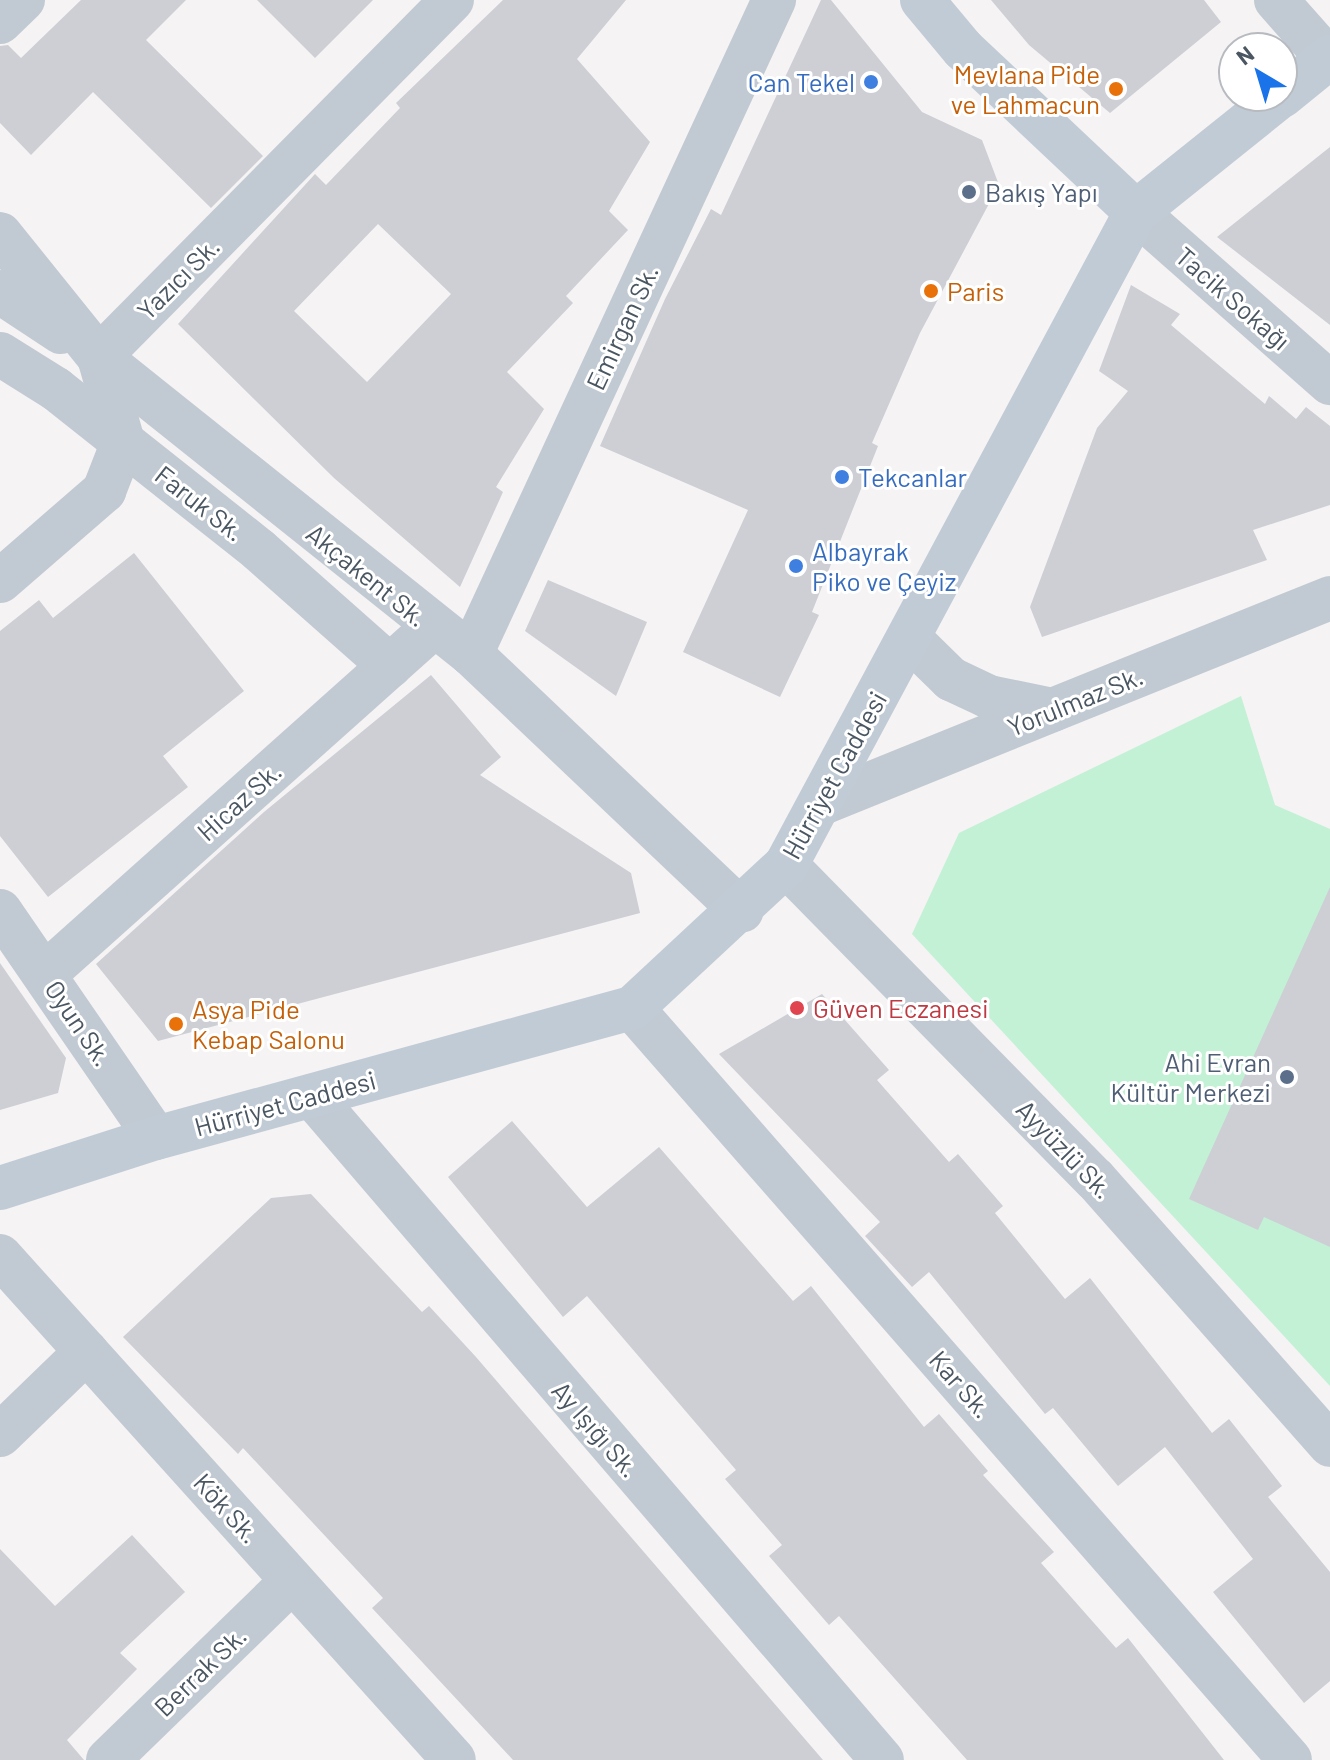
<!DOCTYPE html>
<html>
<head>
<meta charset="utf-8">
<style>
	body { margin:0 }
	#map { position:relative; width:1330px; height:1760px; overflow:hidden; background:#f5f3f3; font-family:Barlow,sans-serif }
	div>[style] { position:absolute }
	.green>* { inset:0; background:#c3f1d5 }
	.building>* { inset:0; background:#cdcfd5 }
	.street>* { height:44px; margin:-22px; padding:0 22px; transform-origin:22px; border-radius:22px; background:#c1cad2 }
	.secondary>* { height:44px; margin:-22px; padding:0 22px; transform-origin:22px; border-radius:22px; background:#c1cbd6 }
	.dots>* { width:22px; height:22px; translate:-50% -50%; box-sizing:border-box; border:4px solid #fff; border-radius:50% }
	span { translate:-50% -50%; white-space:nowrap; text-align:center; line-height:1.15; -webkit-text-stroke:6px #fff; paint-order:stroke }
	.food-label { font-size:26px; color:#c56008 }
	.right { translate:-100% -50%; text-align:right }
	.left { translate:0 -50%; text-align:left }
	.shop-label { font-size:26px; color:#366cbe }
	.service-label { font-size:26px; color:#4e5e75 }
	.street-label { font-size:26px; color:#4a5661 }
	.health-label { font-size:26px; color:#be3a42 }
	.north { position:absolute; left:1218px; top:32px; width:80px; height:80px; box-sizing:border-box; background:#fff; border:2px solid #b7bbc0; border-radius:50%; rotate:322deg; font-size:22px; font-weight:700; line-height:32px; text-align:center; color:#4a5661 }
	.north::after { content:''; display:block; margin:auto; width:28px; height:36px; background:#1a73e8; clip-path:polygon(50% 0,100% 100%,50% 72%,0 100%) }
</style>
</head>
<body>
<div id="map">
	<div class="green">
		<div style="clip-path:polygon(1241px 696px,1275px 805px,1330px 829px,1330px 1386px,912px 934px,959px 833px)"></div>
	</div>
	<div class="building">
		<div style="clip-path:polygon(81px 0,186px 0,146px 40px,263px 156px,211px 208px,93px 92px,31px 155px,0 123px,0 46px,8px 45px,21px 58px)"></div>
		<div style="clip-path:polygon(257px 0,373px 0,315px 58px)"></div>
		<div style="clip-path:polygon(evenodd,503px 0,626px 0,577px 59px,650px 142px,609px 211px,628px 230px,566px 296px,573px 303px,507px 372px,544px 409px,496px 487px,503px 492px,460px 587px,334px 478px,178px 324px,315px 174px,326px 185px,400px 108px,396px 103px,503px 0,378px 224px,451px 294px,367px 382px,294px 311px,378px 224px)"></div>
		<div style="clip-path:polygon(821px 0,831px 0,922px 112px,982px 140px,999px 185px,920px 333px,872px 443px,878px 446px,812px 612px,819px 615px,780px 697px,683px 652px,748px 510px,600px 446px,665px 299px,711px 209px,721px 215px)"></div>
		<div style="clip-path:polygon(991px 0,1204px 0,1221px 22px,1110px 113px,1029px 45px)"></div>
		<div style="clip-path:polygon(1330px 147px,1330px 325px,1217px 237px)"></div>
		<div style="clip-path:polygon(1131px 285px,1180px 314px,1171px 325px,1265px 404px,1269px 396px,1296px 419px,1306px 407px,1330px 426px,1330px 505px,1253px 530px,1267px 560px,1042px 637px,1030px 607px,1097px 428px,1128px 391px,1099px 371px)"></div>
		<div style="clip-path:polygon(134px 553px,244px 691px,163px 756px,188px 787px,48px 897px,0 836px,0 631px,39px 600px,53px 618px)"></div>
		<div style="clip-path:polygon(548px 580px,647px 622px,616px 696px,525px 631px)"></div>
		<div style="clip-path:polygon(431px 675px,501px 757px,480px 775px,631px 873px,640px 913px,158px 1041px,96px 964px,264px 812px)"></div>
		<div style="clip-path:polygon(1330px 887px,1330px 1247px,1264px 1217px,1258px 1230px,1189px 1199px)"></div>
		<div style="clip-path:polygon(0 963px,66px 1058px,58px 1093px,0 1110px)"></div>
		<div style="clip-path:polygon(822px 994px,889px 1070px,877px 1080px,949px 1162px,958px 1154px,1003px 1206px,995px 1213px,1065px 1299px,1090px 1278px,1212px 1433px,1229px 1419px,1282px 1486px,1268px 1497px,1330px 1572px,1330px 1681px,1304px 1703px,1213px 1592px,1253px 1559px,1165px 1447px,1118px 1486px,1053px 1408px,1045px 1414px,929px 1272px,912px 1287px,865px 1236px,880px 1222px,719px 1054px)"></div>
		<div style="clip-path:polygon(512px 1121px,587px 1207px,659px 1147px,793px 1301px,811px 1286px,924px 1427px,939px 1414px,988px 1471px,983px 1475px,1054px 1552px,1041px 1563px,1116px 1648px,1128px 1638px,1224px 1760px,967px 1760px,839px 1616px,829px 1625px,769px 1556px,782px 1545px,725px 1479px,736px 1470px,587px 1296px,563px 1317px,448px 1177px)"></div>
		<div style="clip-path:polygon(311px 1194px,422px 1312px,429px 1306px,476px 1357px,823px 1760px,513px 1760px,372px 1608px,383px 1598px,243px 1448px,238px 1454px,123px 1337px,271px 1198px)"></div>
		<div style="clip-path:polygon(132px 1535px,185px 1592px,120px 1653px,137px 1669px,67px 1740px,84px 1760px,0 1760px,0 1549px,55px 1606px)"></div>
	</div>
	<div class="street">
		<div style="left:1276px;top:0;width:81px;rotate:48.5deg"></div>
		<div style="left:0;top:22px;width:32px;rotate:-44deg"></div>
		<div style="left:1136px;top:212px;width:259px;rotate:41.4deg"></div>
		<div style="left:0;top:234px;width:158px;rotate:51.2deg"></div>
		<div style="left:99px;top:357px;width:476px;rotate:38.6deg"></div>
		<div style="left:471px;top:654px;width:373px;rotate:43.5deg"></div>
		<div style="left:0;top:292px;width:73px;rotate:33.3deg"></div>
		<div style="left:0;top:354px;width:66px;rotate:32deg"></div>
		<div style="left:56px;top:389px;width:259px;rotate:38.4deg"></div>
		<div style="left:259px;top:550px;width:175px;rotate:41.5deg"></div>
		<div style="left:0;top:581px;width:138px;rotate:-40.9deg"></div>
		<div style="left:104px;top:491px;width:53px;rotate:-68.8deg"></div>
		<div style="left:123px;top:442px;width:88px;rotate:-105.8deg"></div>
		<div style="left:99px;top:357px;width:502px;rotate:-45.32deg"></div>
		<div style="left:909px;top:638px;width:59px;rotate:44.3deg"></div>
		<div style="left:951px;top:679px;width:42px;rotate:25.3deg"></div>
		<div style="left:989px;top:697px;width:65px;rotate:11.5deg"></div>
		<div style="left:471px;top:654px;width:721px;rotate:-65.14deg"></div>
		<div style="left:820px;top:804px;width:550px;rotate:-21.99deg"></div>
		<div style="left:786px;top:865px;width:441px;rotate:45.5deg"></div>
		<div style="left:1095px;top:1179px;width:355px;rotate:48.5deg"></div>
		<div style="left:0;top:911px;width:275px;rotate:55.5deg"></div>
		<div style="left:46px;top:973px;width:518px;rotate:-41.79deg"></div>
		<div style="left:632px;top:1008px;width:999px;rotate:48.81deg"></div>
		<div style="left:312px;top:1096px;width:875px;rotate:49.36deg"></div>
		<div style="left:0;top:1256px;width:678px;rotate:47.99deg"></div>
		<div style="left:0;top:1435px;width:120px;rotate:-44deg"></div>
		<div style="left:108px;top:1760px;width:257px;rotate:-44.2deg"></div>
	</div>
	<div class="secondary">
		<div style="left:922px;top:0;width:64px;rotate:50.1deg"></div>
		<div style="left:963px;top:49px;width:238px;rotate:43.3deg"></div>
		<div style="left:1282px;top:96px;width:62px;rotate:-39.1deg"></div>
		<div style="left:0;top:1188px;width:164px;rotate:-17.8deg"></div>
		<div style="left:156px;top:1138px;width:493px;rotate:-15.3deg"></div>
		<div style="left:632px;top:1008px;width:210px;rotate:-42.9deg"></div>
		<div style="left:786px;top:865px;width:741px;rotate:-61.81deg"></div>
		<div style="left:1136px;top:212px;width:186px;rotate:-38.7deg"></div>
	</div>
	<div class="dots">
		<div style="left:871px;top:82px;background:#3f7fe0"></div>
		<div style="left:1116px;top:89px;background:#e8710a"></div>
		<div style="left:969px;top:192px;background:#5c6f8a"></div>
		<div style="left:931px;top:291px;background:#e8710a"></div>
		<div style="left:842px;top:477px;background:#3f7fe0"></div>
		<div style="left:796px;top:566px;background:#3f7fe0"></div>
		<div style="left:797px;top:1008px;background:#e0444e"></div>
		<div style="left:176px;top:1024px;background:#e8710a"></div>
		<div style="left:1287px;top:1077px;background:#5c6f8a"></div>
	</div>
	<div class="food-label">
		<span class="right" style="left:1100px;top:89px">Mevlana Pide<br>ve Lahmacun</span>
		<span class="left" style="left:947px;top:291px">Paris</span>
		<span class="left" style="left:192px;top:1024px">Asya Pide<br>Kebap Salonu</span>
	</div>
	<div class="shop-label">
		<span class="right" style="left:855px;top:82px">Can Tekel</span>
		<span class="left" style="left:858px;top:477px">Tekcanlar</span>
		<span class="left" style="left:812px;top:566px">Albayrak<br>Piko ve Çeyiz</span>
	</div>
	<div class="service-label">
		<span class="left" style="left:985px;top:192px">Bakış Yapı</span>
		<span class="right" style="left:1271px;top:1077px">Ahi Evran<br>Kültür Merkezi</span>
	</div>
	<div class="street-label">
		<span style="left:178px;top:278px;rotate:-45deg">Yazıcı Sk.</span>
		<span style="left:1233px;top:298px;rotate:41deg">Tacik Sokağı</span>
		<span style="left:622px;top:327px;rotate:-65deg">Emirgan Sk.</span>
		<span style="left:200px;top:503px;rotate:38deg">Faruk Sk.</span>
		<span style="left:367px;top:575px;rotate:39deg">Akçakent Sk.</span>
		<span style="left:1075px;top:701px;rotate:-22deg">Yorulmaz Sk.</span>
		<span style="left:834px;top:775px;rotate:-61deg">Hürriyet Caddesi</span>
		<span style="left:239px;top:801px;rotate:-42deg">Hicaz Sk.</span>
		<span style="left:79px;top:1023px;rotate:56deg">Oyun Sk.</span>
		<span style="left:285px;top:1103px;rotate:-15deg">Hürriyet Caddesi</span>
		<span style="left:1065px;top:1149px;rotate:46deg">Ayyüzlü Sk.</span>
		<span style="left:961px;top:1384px;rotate:49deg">Kar Sk.</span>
		<span style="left:596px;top:1429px;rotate:49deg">Ay Işığı Sk.</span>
		<span style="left:227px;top:1508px;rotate:48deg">Kök Sk.</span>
		<span style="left:200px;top:1671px;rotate:-44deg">Berrak Sk.</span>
	</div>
	<div class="health-label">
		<span class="left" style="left:813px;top:1008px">Güven Eczanesi</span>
	</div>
	<div class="north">N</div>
</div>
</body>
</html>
